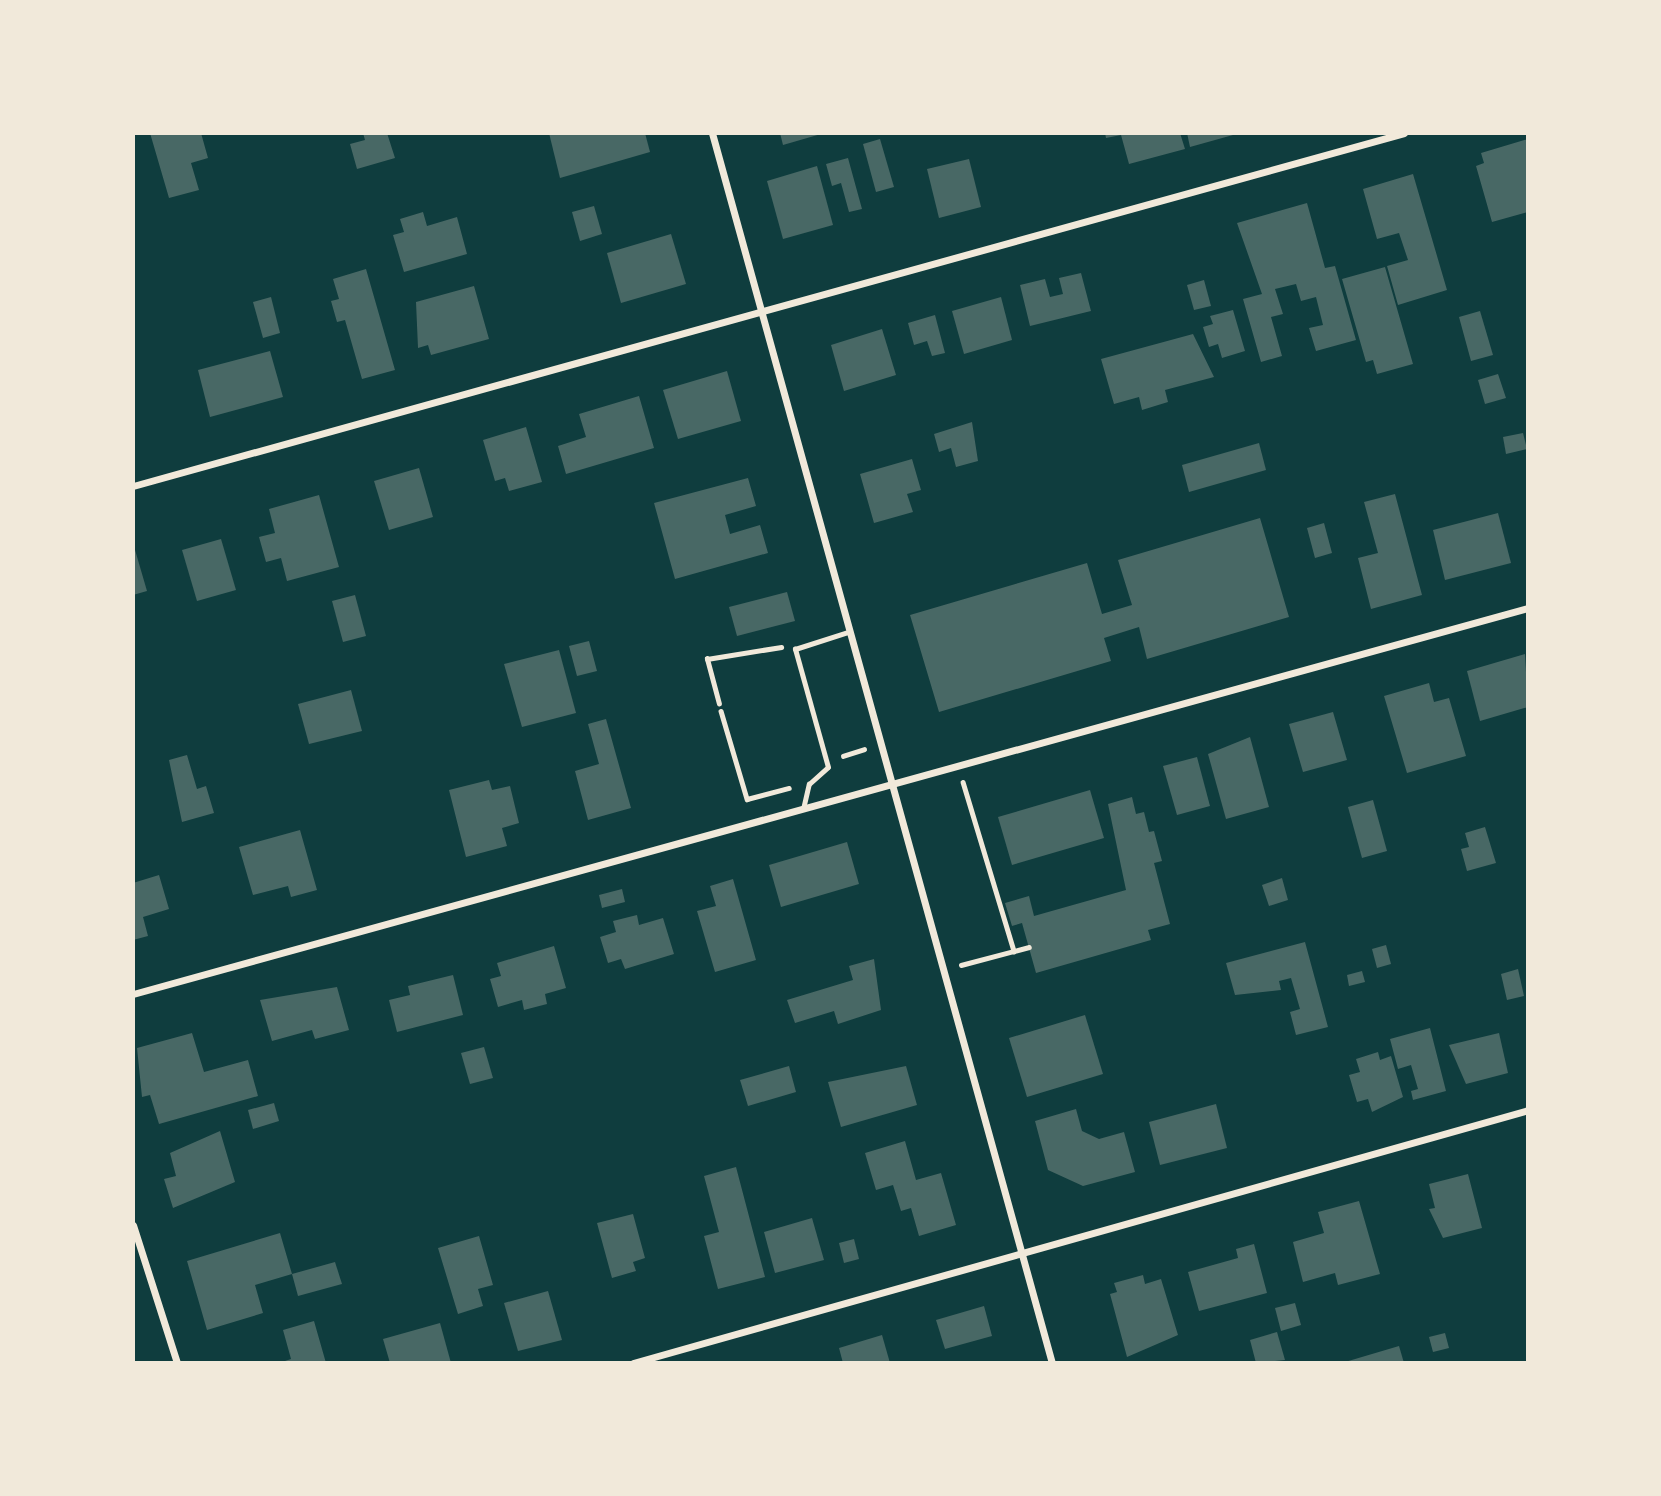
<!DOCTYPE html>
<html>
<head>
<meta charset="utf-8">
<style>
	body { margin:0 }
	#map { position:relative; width:1661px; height:1496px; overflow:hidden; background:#0f3d3e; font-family:"Roboto Serif",serif }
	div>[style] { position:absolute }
	.building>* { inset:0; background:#486865 }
	.path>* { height:4.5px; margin:-2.25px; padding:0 2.25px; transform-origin:2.25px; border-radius:2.25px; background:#f1e9da }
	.service>* { height:5px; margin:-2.5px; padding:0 2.5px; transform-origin:2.5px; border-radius:2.5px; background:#f1e9da }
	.minor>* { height:7px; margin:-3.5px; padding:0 3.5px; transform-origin:3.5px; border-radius:3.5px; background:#f1e9da }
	span { translate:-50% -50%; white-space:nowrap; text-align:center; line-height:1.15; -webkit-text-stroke:6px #f1e9da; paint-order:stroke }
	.frame { position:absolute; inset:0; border:135px solid #f1e9da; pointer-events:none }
</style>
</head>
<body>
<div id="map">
	<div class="building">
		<div style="clip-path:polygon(150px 133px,201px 133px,208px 158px,191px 163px,199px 190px,169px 198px)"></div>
		<div style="clip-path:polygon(363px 133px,387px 133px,395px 158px,357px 169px,350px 144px,365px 140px)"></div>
		<div style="clip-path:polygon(549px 133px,645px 133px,650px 152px,560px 178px)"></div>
		<div style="clip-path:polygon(780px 133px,821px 133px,821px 134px,783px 145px)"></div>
		<div style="clip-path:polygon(1105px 133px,1180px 133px,1185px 149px,1129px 164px,1121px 135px,1106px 138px)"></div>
		<div style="clip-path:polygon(1187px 133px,1232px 133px,1233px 135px,1190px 147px)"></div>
		<div style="clip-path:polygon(880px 139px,894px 187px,876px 192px,863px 144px)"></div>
		<div style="clip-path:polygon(1528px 139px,1528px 212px,1492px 222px,1476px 166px,1484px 163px,1481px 153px)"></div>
		<div style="clip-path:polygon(848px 158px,862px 209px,849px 212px,841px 183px,832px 186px,826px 164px)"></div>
		<div style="clip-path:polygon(969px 159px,981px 207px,939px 218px,927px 169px)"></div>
		<div style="clip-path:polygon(817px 166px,833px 225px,783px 239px,767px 181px)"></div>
		<div style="clip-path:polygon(1413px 174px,1447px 290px,1398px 305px,1387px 266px,1408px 260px,1399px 233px,1377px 239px,1363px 189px)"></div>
		<div style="clip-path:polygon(1307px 203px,1325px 268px,1335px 266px,1356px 340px,1316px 351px,1309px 328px,1323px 325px,1316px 297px,1301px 301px,1296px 284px,1275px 289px,1283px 314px,1271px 317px,1282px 356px,1261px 362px,1243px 299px,1262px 294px,1237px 223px)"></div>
		<div style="clip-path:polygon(594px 206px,602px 234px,580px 241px,572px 212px)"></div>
		<div style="clip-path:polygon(423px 212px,427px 226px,457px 217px,467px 254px,404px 272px,393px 235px,404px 232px,400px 219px)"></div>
		<div style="clip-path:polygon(671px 234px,686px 284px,621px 303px,607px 253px)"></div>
		<div style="clip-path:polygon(1385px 267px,1413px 364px,1377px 374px,1373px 360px,1366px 362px,1342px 279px)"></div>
		<div style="clip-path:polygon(366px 269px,395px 370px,362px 379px,345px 320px,337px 322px,331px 301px,339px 299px,333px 279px)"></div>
		<div style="clip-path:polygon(1081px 273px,1091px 311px,1030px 326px,1020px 285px,1045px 279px,1050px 297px,1063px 294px,1059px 278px)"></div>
		<div style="clip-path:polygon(1204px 280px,1211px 306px,1194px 310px,1187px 285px)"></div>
		<div style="clip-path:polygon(474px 286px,489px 339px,431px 355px,428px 345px,418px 348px,416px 302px)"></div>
		<div style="clip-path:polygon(271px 297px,280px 333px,263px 338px,253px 302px)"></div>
		<div style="clip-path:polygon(1001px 297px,1012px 340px,964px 354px,952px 311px)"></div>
		<div style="clip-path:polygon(1233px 310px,1245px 351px,1222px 358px,1218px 344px,1209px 347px,1203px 327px,1213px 324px,1210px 316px)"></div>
		<div style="clip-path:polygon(1480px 311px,1493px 355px,1471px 361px,1459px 317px)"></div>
		<div style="clip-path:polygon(935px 315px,945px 353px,932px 356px,927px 341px,914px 345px,908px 323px)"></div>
		<div style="clip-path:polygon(882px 329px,896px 375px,844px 391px,831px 345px)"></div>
		<div style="clip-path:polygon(1193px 334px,1214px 377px,1165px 390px,1168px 402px,1142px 410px,1139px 397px,1114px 404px,1101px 359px)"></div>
		<div style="clip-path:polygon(270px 351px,283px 397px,210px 417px,198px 370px)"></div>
		<div style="clip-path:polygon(727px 371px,741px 421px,678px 439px,663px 390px)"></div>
		<div style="clip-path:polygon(1498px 374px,1506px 398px,1485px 404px,1478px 380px)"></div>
		<div style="clip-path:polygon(639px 396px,654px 448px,566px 474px,558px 446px,586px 437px,579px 414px)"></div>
		<div style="clip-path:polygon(972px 422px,978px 461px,956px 467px,951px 448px,939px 452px,934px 434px)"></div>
		<div style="clip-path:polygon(526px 427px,542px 482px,509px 491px,505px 478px,495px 481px,483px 440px)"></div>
		<div style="clip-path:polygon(1523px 433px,1527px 449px,1506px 454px,1503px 437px)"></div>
		<div style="clip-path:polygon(1259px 443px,1266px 470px,1189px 492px,1182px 465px)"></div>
		<div style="clip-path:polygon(912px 459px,921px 490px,907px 494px,913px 512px,874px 523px,860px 474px)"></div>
		<div style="clip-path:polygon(419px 468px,433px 517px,389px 530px,374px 481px)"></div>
		<div style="clip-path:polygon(748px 478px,756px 506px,725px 515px,730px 534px,760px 525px,768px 553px,675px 579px,654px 503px)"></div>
		<div style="clip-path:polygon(1395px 494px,1422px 595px,1371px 609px,1358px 558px,1378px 553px,1364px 502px)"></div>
		<div style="clip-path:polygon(319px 495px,339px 567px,287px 581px,281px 558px,266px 562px,259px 537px,275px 533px,269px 509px)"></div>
		<div style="clip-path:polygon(1498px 513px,1511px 563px,1445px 580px,1433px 530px)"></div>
		<div style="clip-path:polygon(1260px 518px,1289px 617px,1147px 659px,1139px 627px,1104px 638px,1111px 661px,939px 712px,910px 615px,1087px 563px,1102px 614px,1132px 605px,1118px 560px)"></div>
		<div style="clip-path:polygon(1324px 523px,1332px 553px,1315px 558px,1307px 528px)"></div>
		<div style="clip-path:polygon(221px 539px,236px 590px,197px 601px,182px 550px)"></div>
		<div style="clip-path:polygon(133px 543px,147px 591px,133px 595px)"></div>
		<div style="clip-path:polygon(787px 592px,795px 621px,737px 636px,729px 607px)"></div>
		<div style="clip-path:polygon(355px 595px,366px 636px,343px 642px,332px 601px)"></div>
		<div style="clip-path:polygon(589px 641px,597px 671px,577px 676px,569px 646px)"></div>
		<div style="clip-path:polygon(559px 650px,576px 713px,522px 727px,504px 664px)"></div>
		<div style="clip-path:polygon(1525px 654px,1528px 707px,1480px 721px,1467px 671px)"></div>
		<div style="clip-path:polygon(1429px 683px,1434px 702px,1449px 698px,1466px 756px,1407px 773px,1384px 696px)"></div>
		<div style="clip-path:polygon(351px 690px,362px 731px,309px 744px,298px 704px)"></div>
		<div style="clip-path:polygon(1333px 712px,1347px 760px,1303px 772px,1289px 724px)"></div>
		<div style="clip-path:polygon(606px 719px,631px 808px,588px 820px,575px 771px,599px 764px,588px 724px)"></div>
		<div style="clip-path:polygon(1250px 737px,1269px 807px,1226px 819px,1208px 754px)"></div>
		<div style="clip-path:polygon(187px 755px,197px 789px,206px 786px,214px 813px,182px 822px,169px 760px)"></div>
		<div style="clip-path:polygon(1197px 757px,1210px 806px,1177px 815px,1163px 766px)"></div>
		<div style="clip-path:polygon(489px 780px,492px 790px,510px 786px,519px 823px,502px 828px,507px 846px,466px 857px,449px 790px)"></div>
		<div style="clip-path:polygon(1090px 790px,1104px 838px,1012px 865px,998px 817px)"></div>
		<div style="clip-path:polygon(1132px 797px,1136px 814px,1144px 812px,1149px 832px,1154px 831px,1162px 861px,1154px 863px,1170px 924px,1148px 930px,1151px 940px,1036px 973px,1022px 923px,1012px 926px,1005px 903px,1029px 896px,1034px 916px,1126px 890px,1108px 804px)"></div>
		<div style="clip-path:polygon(1373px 800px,1387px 851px,1362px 858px,1348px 807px)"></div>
		<div style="clip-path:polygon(1485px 827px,1496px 863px,1467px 871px,1461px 849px,1469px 847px,1465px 833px)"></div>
		<div style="clip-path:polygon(300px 830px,317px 890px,291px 897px,288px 886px,253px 895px,239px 847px)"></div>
		<div style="clip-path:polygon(847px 842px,859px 884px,781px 907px,769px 865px)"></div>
		<div style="clip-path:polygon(159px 875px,169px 909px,143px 917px,148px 936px,133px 940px,133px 883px)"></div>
		<div style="clip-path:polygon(1282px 878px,1288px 900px,1269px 906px,1262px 885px)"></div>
		<div style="clip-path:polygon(733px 879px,756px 960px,715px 972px,697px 911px,716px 906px,710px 886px)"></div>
		<div style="clip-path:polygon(622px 889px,625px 902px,602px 908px,599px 895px)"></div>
		<div style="clip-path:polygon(637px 915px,639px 925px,663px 918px,674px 954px,625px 969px,621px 959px,608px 963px,600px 937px,616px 932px,613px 921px)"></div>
		<div style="clip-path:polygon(1305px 942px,1328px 1027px,1296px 1035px,1290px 1012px,1300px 1009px,1291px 978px,1279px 981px,1281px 990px,1235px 995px,1226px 963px)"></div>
		<div style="clip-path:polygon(1386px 945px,1391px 964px,1377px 968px,1372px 949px)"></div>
		<div style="clip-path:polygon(554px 946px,566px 988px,545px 994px,547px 1004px,524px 1010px,522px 1000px,498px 1007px,490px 979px,501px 976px,497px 963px)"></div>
		<div style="clip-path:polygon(874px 959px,881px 1010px,838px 1024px,834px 1011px,795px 1023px,787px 1000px,853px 980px,849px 966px)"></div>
		<div style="clip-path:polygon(1518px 969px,1524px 996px,1507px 1000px,1501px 974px)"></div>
		<div style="clip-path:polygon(1362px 971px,1365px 982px,1349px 986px,1347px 975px)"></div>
		<div style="clip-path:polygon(453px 975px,463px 1015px,397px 1032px,389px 1000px,410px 995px,408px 986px)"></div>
		<div style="clip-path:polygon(337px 987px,349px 1030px,315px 1039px,312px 1030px,272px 1041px,260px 1000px)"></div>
		<div style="clip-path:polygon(1085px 1015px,1103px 1074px,1027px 1097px,1009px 1038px)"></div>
		<div style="clip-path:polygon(1430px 1028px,1446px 1091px,1413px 1100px,1411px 1091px,1418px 1089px,1411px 1065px,1398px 1069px,1390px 1039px)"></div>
		<div style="clip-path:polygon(192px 1033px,204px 1072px,248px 1060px,258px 1096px,159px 1124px,150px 1095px,142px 1097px,137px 1048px)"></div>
		<div style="clip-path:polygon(1499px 1033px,1508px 1073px,1466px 1084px,1449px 1045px)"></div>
		<div style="clip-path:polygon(484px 1047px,493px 1078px,470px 1084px,461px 1053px)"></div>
		<div style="clip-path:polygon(1378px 1052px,1380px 1060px,1391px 1056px,1403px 1097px,1372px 1112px,1368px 1099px,1357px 1102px,1349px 1075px,1360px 1072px,1356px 1059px)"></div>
		<div style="clip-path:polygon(789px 1066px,796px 1092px,748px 1106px,740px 1080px)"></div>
		<div style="clip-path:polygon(906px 1066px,917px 1105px,841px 1127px,828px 1082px)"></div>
		<div style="clip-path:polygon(274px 1103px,279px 1121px,253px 1129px,248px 1110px)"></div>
		<div style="clip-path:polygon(1216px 1104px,1227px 1148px,1160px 1165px,1149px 1122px)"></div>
		<div style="clip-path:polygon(1076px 1109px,1082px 1131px,1099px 1139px,1124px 1132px,1135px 1172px,1083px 1186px,1048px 1170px,1035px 1121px)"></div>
		<div style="clip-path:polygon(220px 1131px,235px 1182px,173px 1208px,164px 1179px,176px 1176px,170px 1153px)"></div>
		<div style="clip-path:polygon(905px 1141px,916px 1180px,941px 1173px,956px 1225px,919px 1236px,911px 1208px,901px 1211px,893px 1185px,876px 1190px,865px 1153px)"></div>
		<div style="clip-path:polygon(736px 1167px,765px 1277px,718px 1289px,704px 1236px,719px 1232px,704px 1176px)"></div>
		<div style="clip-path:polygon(1468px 1174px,1482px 1228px,1443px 1238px,1429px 1209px,1435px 1208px,1429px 1184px)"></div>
		<div style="clip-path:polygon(1359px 1201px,1380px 1274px,1338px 1285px,1335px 1273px,1303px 1282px,1293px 1242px,1324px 1233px,1318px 1212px)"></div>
		<div style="clip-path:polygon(633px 1214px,645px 1258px,633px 1262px,636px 1271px,612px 1278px,597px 1223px)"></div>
		<div style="clip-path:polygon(812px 1218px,824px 1260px,775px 1273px,764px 1232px)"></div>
		<div style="clip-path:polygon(280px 1233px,292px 1274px,255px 1285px,263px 1313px,207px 1330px,187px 1261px)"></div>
		<div style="clip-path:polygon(479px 1236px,493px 1285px,478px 1289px,483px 1306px,458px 1314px,438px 1248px)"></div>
		<div style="clip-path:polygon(854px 1239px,859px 1259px,844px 1263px,839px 1243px)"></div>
		<div style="clip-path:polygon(1254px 1244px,1267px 1293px,1199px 1311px,1188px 1272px,1238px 1258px,1236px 1249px)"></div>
		<div style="clip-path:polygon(335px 1262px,342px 1284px,298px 1296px,292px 1274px)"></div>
		<div style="clip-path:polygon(1143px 1275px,1145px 1284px,1161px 1279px,1178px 1335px,1127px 1357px,1110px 1294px,1117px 1292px,1114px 1283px)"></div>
		<div style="clip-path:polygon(548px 1291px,562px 1340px,518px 1351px,504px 1303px)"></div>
		<div style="clip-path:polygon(1295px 1303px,1301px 1325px,1281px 1331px,1275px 1308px)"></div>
		<div style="clip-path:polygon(984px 1306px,992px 1336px,945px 1349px,936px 1320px)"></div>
		<div style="clip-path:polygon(314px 1321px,326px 1363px,279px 1363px,291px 1359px,283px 1330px)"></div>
		<div style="clip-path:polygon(440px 1323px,451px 1363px,390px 1363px,383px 1339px)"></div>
		<div style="clip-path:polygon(1277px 1332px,1285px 1360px,1256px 1363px,1250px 1340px)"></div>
		<div style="clip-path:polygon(1445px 1333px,1449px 1348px,1433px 1352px,1429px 1337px)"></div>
		<div style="clip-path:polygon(882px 1335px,890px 1363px,843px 1363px,839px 1348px)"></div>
		<div style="clip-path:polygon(1399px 1346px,1404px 1363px,1345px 1363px,1345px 1362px)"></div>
	</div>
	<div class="path">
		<div style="left:719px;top:704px;width:47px;rotate:-104.9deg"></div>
		<div style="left:707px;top:659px;width:75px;rotate:-9.2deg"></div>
		<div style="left:721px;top:711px;width:92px;rotate:73.5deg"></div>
		<div style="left:747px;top:799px;width:43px;rotate:-14.7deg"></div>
		<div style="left:843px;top:756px;width:22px;rotate:-18deg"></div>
		<div style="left:963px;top:782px;width:177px;rotate:73.2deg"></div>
		<div style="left:961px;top:965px;width:70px;rotate:-14.8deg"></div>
	</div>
	<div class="service">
		<div style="left:803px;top:809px;width:26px;rotate:-77deg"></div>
		<div style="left:809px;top:784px;width:25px;rotate:-42deg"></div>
		<div style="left:828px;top:767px;width:123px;rotate:-105.6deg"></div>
		<div style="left:795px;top:649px;width:56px;rotate:-17.8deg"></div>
	</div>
	<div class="minor">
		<div style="left:712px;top:133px;width:1276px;rotate:74.55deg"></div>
		<div style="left:133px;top:486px;width:1319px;rotate:-15.52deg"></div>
		<div style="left:133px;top:994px;width:1447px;rotate:-15.47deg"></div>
		<div style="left:133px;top:1225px;width:145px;rotate:72.3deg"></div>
		<div style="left:633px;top:1363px;width:930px;rotate:-15.78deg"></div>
	</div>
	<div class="frame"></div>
</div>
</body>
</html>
